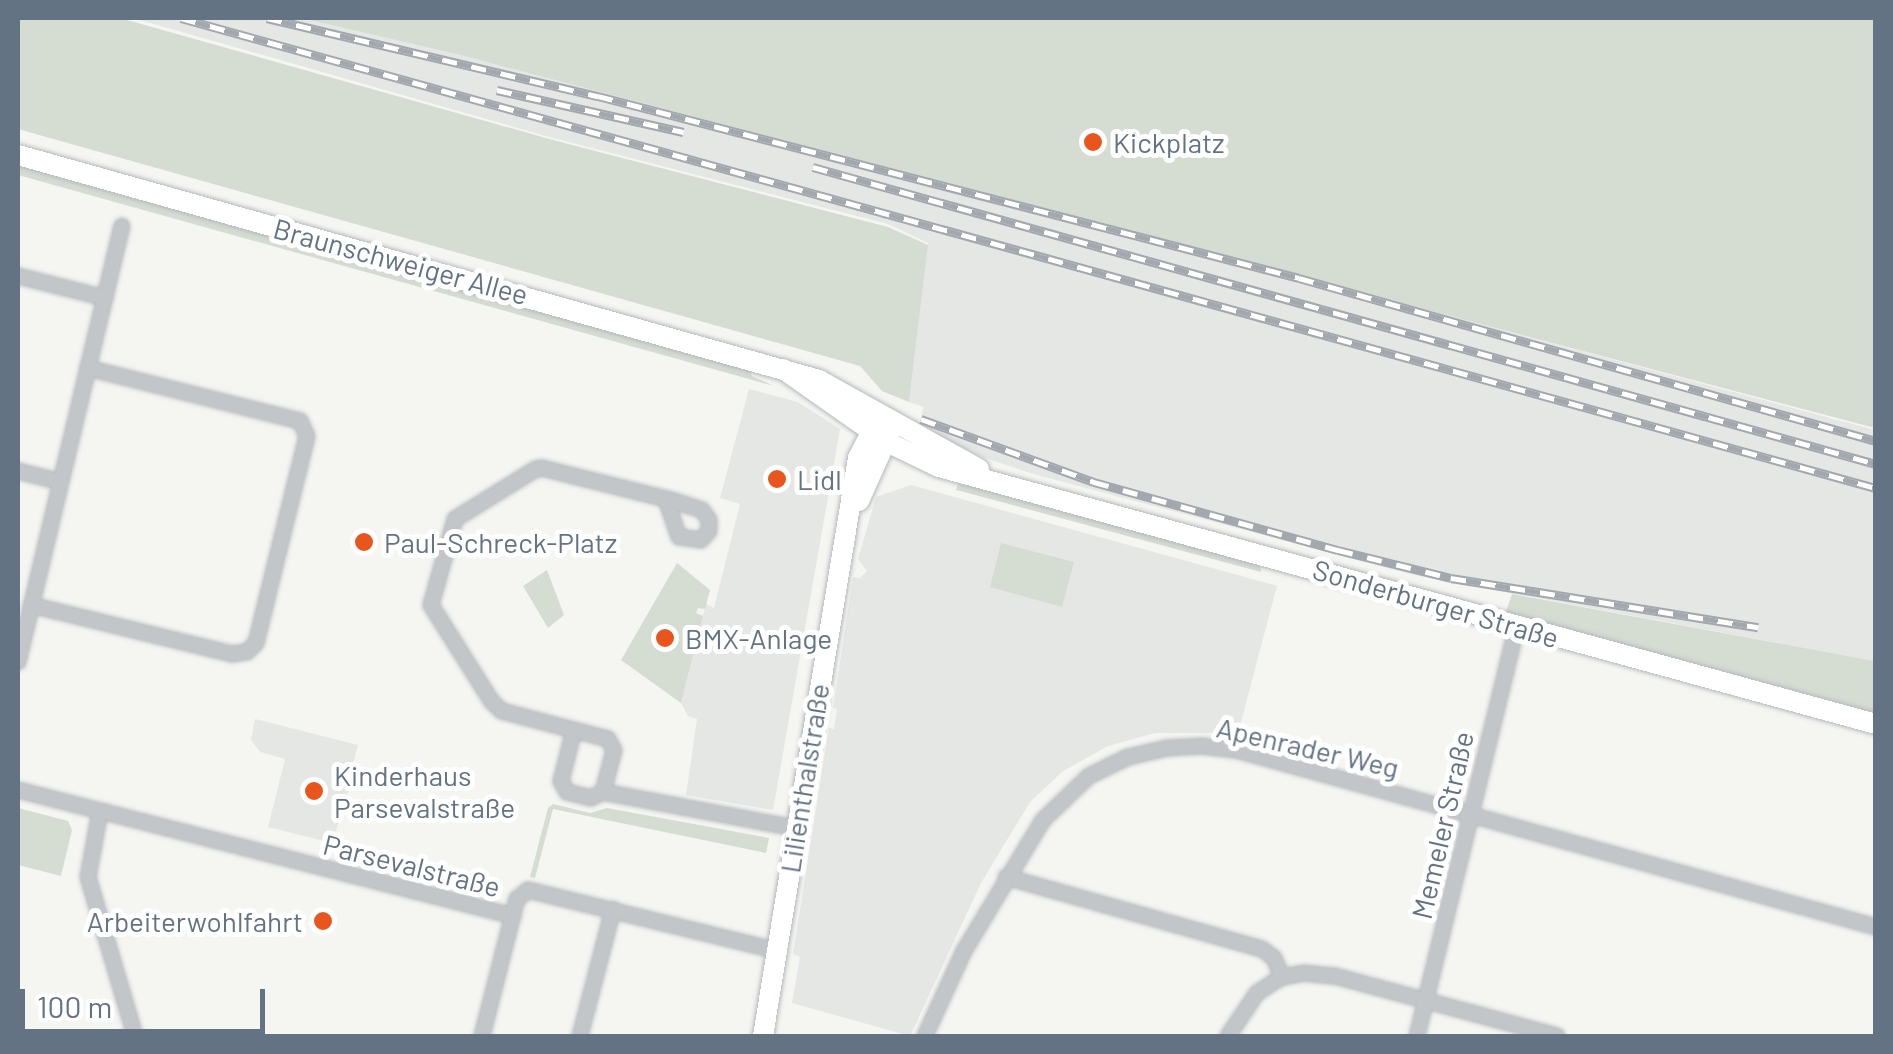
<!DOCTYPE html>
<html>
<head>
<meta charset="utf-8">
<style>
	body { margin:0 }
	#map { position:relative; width:1893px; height:1054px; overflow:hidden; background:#f5f5f1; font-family:Barlow,sans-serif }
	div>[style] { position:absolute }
	.built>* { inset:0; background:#e5e7e4 }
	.green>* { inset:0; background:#d5dcd2 }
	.roads { filter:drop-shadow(0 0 2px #b4b9be) drop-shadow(0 0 2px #b4b9be) }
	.street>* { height:14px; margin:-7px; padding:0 7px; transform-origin:7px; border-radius:7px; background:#c2c6c9 }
	.secondary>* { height:20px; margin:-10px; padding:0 10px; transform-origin:10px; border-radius:10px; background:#fff }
	.rail>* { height:9px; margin-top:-4.5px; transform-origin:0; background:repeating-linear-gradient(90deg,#fff 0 15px,#a2a8ae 0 30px); box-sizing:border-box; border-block:2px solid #a2a8ae }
	.dots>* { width:28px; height:28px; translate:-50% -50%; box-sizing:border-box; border:5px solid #fff; border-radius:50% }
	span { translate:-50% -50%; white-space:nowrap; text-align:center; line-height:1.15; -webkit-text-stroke:10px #fff; paint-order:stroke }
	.poi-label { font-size:28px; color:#637383 }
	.left { translate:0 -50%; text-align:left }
	.right { translate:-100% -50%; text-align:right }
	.street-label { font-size:28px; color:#637383 }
	.frame { position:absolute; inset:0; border:20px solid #637383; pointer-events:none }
	.scale { position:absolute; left:20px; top:989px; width:245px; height:45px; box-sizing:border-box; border:5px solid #637383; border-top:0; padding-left:12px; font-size:30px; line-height:35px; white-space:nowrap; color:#637383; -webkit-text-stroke:8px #fff; paint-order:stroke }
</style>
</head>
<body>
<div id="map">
	<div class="built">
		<div style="clip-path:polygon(133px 18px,301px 18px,457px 53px,803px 142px,1875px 430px,1875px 661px,1414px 575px,1033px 474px,980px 456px,919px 425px,924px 407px,909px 402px,928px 243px,888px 224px,549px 137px)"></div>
		<div style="clip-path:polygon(749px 389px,798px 402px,840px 429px,773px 810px,686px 795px,697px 719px,688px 716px,681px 703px,706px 604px,714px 608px,740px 504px,720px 498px)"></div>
		<div style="clip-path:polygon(911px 485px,1277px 586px,1238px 733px,1155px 733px,1108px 746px,1063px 771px,1030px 802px,981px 883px,910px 1036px,792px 1003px,800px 957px,793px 954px,829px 728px,834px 729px,837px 709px,833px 708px,853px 577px,860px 578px,867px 571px,858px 559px,876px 497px)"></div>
		<div style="clip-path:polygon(255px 719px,358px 745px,352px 767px,356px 769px,332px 843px,268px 827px,285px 759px,260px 752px,251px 740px)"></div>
	</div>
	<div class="green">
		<div style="clip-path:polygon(18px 18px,120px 18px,553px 140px,888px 227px,928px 245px,909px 402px,882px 391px,860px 366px,18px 129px)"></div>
		<div style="clip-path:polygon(301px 18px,1875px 18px,1875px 428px,457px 54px)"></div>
		<div style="clip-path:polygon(18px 165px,748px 366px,752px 376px,774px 386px,18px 175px)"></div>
		<div style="clip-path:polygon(958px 484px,995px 488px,1260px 563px,1261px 572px,964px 492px,956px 490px)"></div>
		<div style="clip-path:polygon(1001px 543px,1074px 562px,1062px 607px,990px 587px)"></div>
		<div style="clip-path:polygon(677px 563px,710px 590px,705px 609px,698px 608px,696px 613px,703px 616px,681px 703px,621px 660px)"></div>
		<div style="clip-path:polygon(547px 570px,564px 615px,548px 628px,523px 586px)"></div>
		<div style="clip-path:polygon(1512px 594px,1875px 661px,1875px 713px,1506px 612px)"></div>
		<div style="clip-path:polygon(553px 804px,590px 813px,607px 808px,769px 838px,766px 853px,553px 809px,535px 878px,530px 877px,548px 808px)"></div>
		<div style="clip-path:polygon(18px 808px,68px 821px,72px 830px,61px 876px,18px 865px)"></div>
	</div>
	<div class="roads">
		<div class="street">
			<div style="left:18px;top:276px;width:90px;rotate:14.2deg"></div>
			<div style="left:18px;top:471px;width:44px;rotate:14.3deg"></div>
			<div style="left:31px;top:605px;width:207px;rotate:13.7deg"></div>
			<div style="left:232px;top:654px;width:15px;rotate:-8deg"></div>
			<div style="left:247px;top:652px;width:13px;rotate:-45deg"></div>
			<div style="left:256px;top:643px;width:134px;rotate:-76.2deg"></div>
			<div style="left:288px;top:513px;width:79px;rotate:-76.1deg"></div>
			<div style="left:307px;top:436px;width:17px;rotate:-115deg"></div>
			<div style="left:300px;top:421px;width:219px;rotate:-166deg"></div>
			<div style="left:18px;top:662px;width:448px;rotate:-76.6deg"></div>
			<div style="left:574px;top:730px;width:53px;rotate:104.3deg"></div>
			<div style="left:561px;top:781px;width:13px;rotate:61deg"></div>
			<div style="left:567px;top:792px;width:25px;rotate:14deg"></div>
			<div style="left:591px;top:798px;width:13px;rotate:-27deg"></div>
			<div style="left:603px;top:792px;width:196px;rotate:10.6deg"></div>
			<div style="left:18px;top:790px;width:511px;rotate:14.28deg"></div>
			<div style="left:603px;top:792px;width:43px;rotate:-75.3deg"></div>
			<div style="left:614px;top:750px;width:13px;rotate:-119deg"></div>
			<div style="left:608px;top:739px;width:110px;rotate:-165.2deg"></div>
			<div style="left:502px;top:711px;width:13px;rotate:-138deg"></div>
			<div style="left:492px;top:702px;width:115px;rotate:-122.2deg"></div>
			<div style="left:431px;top:605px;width:89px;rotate:-74.4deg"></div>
			<div style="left:455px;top:519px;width:95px;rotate:-31.7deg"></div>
			<div style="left:536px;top:469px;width:6px;rotate:-9deg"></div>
			<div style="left:542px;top:468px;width:136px;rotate:14deg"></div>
			<div style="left:674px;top:501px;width:29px;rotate:18deg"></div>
			<div style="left:702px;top:510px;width:12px;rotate:55deg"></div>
			<div style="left:709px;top:520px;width:11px;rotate:90deg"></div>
			<div style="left:709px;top:531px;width:12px;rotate:132deg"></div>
			<div style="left:701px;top:540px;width:22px;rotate:-172deg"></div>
			<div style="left:679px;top:537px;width:39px;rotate:-109deg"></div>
			<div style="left:100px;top:811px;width:67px;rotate:100.3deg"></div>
			<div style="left:88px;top:877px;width:166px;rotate:73.5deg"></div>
			<div style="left:1006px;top:877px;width:266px;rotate:15.7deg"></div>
			<div style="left:1262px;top:949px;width:15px;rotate:37deg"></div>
			<div style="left:1274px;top:958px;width:21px;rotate:67deg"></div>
			<div style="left:482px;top:1036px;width:141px;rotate:-75.7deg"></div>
			<div style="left:517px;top:899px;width:14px;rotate:-39deg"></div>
			<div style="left:528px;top:890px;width:257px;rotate:13.7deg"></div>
			<div style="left:580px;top:1036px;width:131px;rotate:-75.4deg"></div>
			<div style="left:925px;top:1036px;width:94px;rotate:-65.4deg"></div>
			<div style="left:964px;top:951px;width:153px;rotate:-58.9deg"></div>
			<div style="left:1043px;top:820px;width:64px;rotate:-43.7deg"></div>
			<div style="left:1089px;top:776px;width:43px;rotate:-26deg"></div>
			<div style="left:1128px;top:757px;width:39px;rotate:-13deg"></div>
			<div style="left:1166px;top:748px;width:36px;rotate:-3deg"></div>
			<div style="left:1202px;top:746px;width:38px;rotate:7deg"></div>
			<div style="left:1240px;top:751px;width:660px;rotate:15.47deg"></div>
			<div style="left:1228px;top:1036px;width:52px;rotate:-56deg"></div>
			<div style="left:1257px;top:993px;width:30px;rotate:-33deg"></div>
			<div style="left:1282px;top:977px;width:22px;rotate:-10deg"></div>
			<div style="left:1304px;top:973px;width:31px;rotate:6deg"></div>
			<div style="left:1335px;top:976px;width:230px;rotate:15.1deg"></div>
			<div style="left:1417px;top:1036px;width:422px;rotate:-76.3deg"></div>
		</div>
		<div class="secondary">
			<div style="left:18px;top:155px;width:832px;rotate:15.69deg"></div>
			<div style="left:819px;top:380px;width:183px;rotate:29.1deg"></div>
			<div style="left:783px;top:369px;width:127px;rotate:35.1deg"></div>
			<div style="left:887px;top:442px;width:58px;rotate:25.7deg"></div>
			<div style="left:939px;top:467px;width:972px;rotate:15.34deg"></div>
			<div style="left:859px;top:501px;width:76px;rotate:-65.8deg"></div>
			<div style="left:763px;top:1036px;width:586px;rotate:-80.67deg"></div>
			<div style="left:858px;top:458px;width:30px;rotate:-63deg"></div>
			<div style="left:872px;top:431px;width:13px;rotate:-32deg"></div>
		</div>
	</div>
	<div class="rail">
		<div style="left:181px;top:18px;width:1759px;rotate:15.5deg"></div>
		<div style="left:267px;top:18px;width:340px;rotate:13.3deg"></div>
		<div style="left:598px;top:96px;width:724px;rotate:14.55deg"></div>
		<div style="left:1299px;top:278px;width:600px;rotate:15.77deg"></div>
		<div style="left:497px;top:90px;width:191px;rotate:12.7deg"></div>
		<div style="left:813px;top:167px;width:1104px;rotate:15.61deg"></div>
		<div style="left:921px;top:419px;width:184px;rotate:20deg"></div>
		<div style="left:1094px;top:482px;width:253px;rotate:15.6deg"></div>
		<div style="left:1338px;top:550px;width:116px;rotate:13.9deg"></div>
		<div style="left:1451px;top:578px;width:311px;rotate:9.1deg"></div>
	</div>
	<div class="dots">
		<div style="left:1093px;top:142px;background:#e8561e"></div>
		<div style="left:777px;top:479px;background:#e8561e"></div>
		<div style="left:364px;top:542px;background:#e8561e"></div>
		<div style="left:665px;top:638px;background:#e8561e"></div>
		<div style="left:314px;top:791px;background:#e8561e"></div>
		<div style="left:323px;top:921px;background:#e8561e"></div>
	</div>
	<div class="poi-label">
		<span class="left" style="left:1113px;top:142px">Kickplatz</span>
		<span class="left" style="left:797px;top:479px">Lidl</span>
		<span class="left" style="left:384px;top:542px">Paul-Schreck-Platz</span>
		<span class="left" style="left:685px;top:638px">BMX-Anlage</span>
		<span class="left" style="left:334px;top:791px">Kinderhaus<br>Parsevalstraße</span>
		<span class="right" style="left:303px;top:921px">Arbeiterwohlfahrt</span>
	</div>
	<div class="street-label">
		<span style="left:401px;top:261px;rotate:15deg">Braunschweiger Allee</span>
		<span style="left:1436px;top:603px;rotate:16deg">Sonderburger Straße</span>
		<span style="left:1308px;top:747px;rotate:13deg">Apenrader Weg</span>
		<span style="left:804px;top:778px;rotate:-81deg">Lilienthalstraße</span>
		<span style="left:1442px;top:825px;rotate:-77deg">Memeler Straße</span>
		<span style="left:412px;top:865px;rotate:14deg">Parsevalstraße</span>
	</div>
	<div class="frame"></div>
	<div class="scale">100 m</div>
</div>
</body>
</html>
